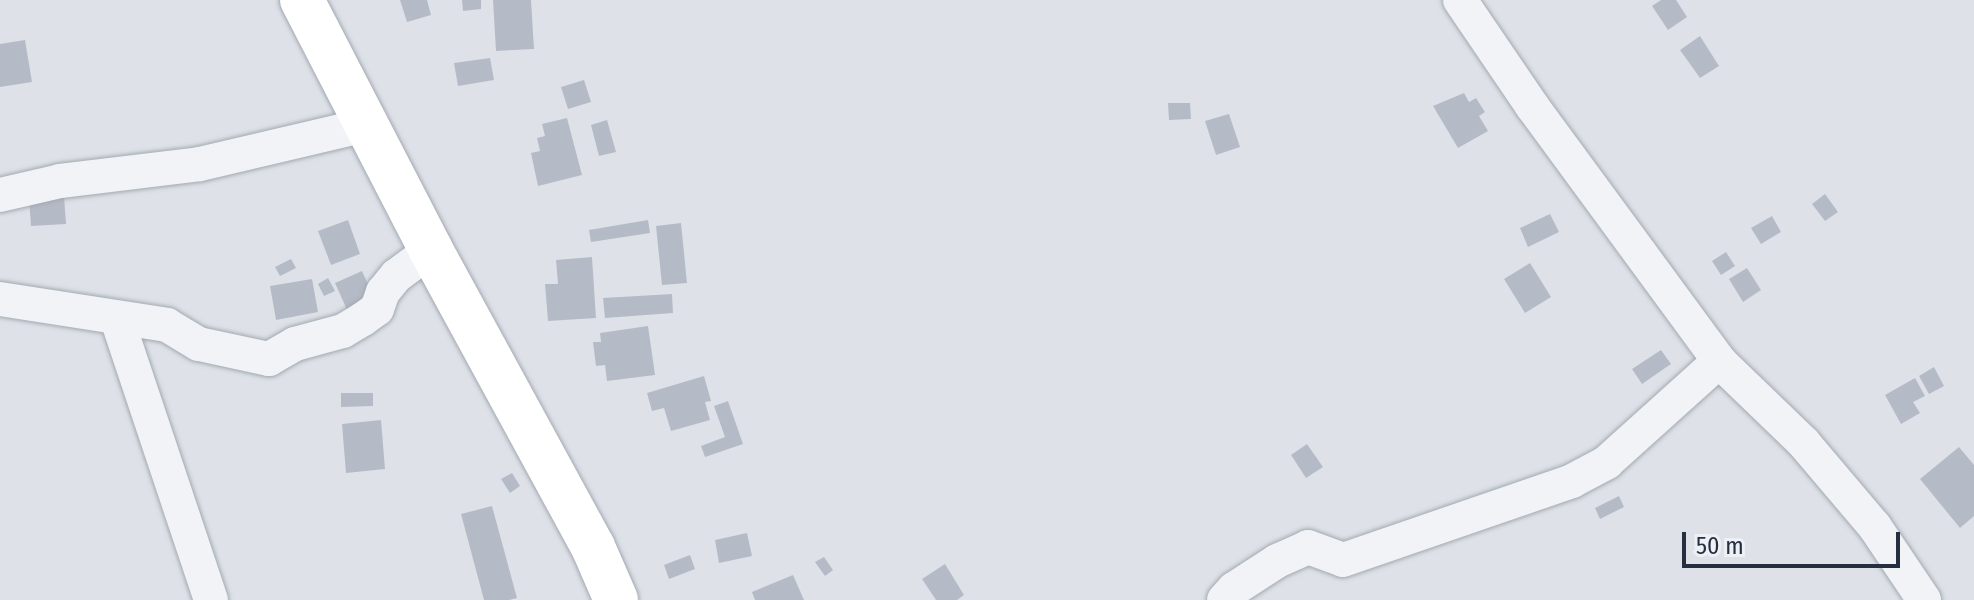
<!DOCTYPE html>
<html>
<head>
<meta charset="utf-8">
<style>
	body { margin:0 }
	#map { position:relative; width:1974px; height:600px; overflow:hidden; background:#dee2e8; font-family:"Fira Sans Condensed",sans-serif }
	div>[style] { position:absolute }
	.building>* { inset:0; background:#b5bbc6 }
	.roads { filter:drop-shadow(0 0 2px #a3a9b2) drop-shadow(0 0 2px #a3a9b2) }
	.street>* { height:34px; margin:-17px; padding:0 17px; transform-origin:17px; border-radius:17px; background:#f1f3f7 }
	.secondary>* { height:44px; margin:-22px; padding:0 22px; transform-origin:22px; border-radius:22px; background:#fff }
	span { translate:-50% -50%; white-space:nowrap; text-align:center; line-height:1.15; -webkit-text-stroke:7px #edf1f6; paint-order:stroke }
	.scale { position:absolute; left:1682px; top:532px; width:218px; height:36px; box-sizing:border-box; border:4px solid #262f40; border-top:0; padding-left:10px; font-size:24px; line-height:28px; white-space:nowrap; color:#262f40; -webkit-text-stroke:6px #edf1f6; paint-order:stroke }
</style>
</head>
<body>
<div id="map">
	<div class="building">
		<div style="clip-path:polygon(400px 0,427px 0,431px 15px,407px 22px)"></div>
		<div style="clip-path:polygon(462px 0,481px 0,481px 9px,463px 11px)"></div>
		<div style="clip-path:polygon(493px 0,531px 0,534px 49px,496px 51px)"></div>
		<div style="clip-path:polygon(1661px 0,1676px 0,1687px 17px,1668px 30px,1652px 6px)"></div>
		<div style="clip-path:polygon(1700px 36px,1719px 66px,1700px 78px,1680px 50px)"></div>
		<div style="clip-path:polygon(25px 40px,32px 82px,0 87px,0 44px)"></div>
		<div style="clip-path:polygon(490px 58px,494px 80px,458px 86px,454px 63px)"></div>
		<div style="clip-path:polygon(584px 80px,591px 102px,568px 109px,561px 87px)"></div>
		<div style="clip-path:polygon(1464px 93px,1469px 102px,1476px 98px,1485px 112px,1479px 116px,1488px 131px,1458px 148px,1433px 106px)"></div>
		<div style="clip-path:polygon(1168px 103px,1190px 103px,1191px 119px,1169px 120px)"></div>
		<div style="clip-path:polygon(1229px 114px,1240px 147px,1216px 155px,1205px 121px)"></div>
		<div style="clip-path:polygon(567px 118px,582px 175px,538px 186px,531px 153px,540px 151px,537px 138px,545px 136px,542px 124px)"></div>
		<div style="clip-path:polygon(607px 120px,616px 152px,599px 156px,591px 125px)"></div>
		<div style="clip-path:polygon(1825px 194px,1838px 212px,1825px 221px,1812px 204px)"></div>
		<div style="clip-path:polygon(64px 196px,66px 224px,31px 226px,29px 198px)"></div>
		<div style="clip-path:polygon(1550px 214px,1559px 232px,1528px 247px,1520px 228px)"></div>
		<div style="clip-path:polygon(1772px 216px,1781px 232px,1761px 244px,1751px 228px)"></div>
		<div style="clip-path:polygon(348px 220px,360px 254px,331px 265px,318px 231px)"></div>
		<div style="clip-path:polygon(648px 220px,650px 233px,591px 242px,589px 230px)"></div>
		<div style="clip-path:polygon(681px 223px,687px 283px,662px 285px,656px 226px)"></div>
		<div style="clip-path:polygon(1726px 252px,1735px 266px,1721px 275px,1712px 261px)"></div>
		<div style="clip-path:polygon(592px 257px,596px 318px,548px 321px,545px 284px,558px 284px,556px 260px)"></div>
		<div style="clip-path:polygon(291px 259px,296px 268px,280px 276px,275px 267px)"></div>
		<div style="clip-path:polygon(1530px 263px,1551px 297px,1525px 313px,1504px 279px)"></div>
		<div style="clip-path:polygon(1747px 268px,1761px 290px,1743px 302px,1729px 279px)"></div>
		<div style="clip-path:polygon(362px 271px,375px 300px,348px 312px,335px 283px)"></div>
		<div style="clip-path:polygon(328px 278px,335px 291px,324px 296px,318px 284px)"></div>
		<div style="clip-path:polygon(312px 279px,318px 312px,276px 320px,270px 286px)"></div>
		<div style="clip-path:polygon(672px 294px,673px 313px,605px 318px,603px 298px)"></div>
		<div style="clip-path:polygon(648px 326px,655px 375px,607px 381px,605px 365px,596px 366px,593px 342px,601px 342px,600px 333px)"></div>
		<div style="clip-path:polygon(1661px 350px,1671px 364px,1642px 384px,1632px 369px)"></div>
		<div style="clip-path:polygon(1934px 367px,1944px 386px,1929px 394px,1919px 376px)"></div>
		<div style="clip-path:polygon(704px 376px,711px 401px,705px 402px,710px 420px,671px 431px,664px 408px,652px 411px,647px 393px)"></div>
		<div style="clip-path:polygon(1915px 378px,1925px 396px,1913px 402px,1920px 413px,1901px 424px,1885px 395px)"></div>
		<div style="clip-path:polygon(341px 393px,373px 393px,373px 406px,341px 407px)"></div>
		<div style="clip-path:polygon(728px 401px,743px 444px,705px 457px,701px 446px,725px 437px,714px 406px)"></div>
		<div style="clip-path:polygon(381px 420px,385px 469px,346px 473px,342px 424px)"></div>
		<div style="clip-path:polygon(1307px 444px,1323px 467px,1306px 478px,1291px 455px)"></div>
		<div style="clip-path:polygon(1959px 447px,1974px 465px,1974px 516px,1960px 528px,1920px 479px)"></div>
		<div style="clip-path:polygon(512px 473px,520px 486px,510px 493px,501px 479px)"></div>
		<div style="clip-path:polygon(1619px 496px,1624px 507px,1600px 519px,1595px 508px)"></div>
		<div style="clip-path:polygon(492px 506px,517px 598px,509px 600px,484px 600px,461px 514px)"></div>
		<div style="clip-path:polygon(747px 533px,752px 556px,719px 563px,715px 540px)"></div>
		<div style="clip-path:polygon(690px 555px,695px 569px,669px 579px,664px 565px)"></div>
		<div style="clip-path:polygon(824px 557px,833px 570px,825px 576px,815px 562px)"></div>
		<div style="clip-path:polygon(945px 564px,964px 595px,957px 600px,936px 600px,922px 579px)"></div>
		<div style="clip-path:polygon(793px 575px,804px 600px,755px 600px,752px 592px)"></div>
	</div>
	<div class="roads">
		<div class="street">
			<div style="left:1460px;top:0;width:128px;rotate:55.8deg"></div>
			<div style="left:1532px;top:106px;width:316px;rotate:53.7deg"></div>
			<div style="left:1719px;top:361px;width:117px;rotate:44deg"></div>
			<div style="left:1803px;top:442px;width:111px;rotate:49.7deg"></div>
			<div style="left:1875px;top:527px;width:88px;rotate:56.1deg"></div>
			<div style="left:0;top:195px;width:62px;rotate:-13.1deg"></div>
			<div style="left:60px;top:181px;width:141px;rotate:-6.9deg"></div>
			<div style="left:200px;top:164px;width:171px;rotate:-13.2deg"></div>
			<div style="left:0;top:299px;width:169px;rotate:8.8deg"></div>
			<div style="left:167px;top:325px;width:37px;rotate:31deg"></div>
			<div style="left:199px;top:344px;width:72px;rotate:12.1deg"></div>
			<div style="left:269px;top:359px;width:30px;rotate:-30deg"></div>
			<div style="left:295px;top:344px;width:50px;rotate:-15.2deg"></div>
			<div style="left:343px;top:331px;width:23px;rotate:-31deg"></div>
			<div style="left:363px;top:319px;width:17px;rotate:-36deg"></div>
			<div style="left:377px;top:309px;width:18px;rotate:-71deg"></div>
			<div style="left:383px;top:292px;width:21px;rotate:-51deg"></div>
			<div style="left:396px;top:276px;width:44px;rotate:-36.6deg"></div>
			<div style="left:117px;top:319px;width:296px;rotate:71.5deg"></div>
			<div style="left:1224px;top:600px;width:15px;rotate:-48deg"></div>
			<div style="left:1234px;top:589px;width:51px;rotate:-33.1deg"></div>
			<div style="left:1277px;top:561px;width:34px;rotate:-24deg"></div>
			<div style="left:1308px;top:547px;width:37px;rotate:20deg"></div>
			<div style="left:1343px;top:560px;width:242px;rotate:-19deg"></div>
			<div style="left:1572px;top:481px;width:40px;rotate:-28deg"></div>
			<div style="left:1607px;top:462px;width:151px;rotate:-42deg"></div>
		</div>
		<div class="secondary">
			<div style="left:302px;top:0;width:281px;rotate:62.7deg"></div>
			<div style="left:431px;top:250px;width:338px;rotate:61.4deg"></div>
			<div style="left:593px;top:547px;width:58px;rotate:66.5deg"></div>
		</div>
	</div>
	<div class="scale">50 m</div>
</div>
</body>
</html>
